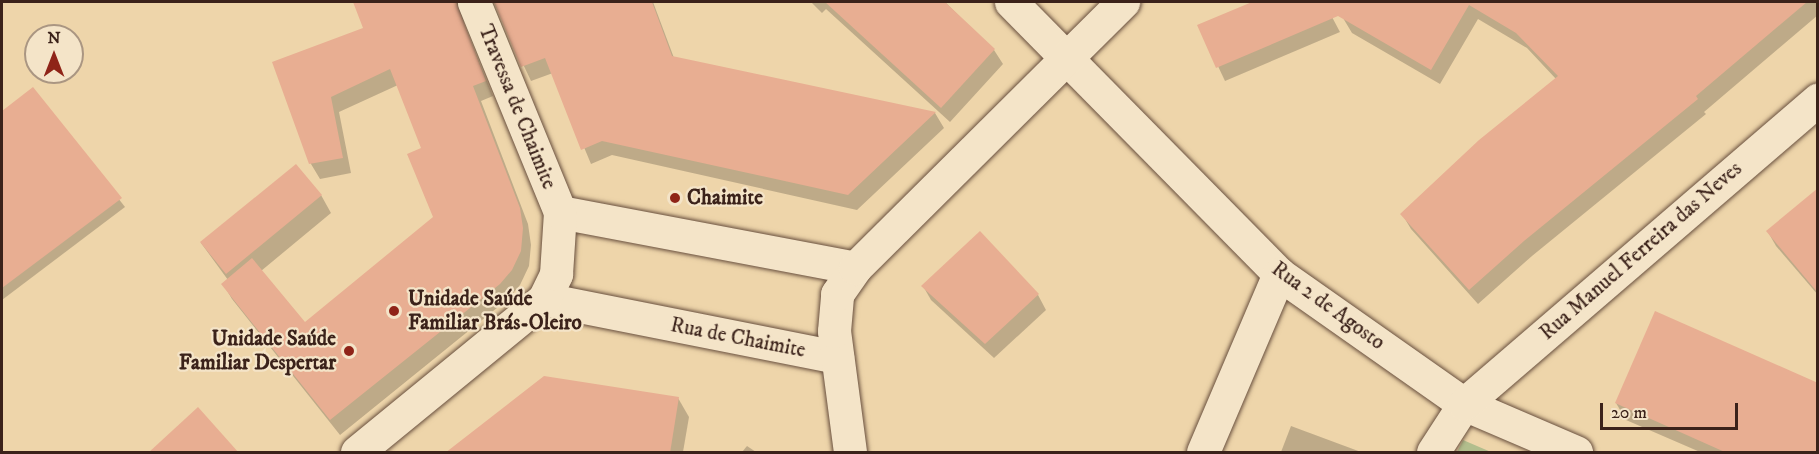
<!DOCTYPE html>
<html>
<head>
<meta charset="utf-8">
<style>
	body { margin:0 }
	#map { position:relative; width:1819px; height:454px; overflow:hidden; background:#eed5aa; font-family:"IM FELL DW Pica",serif }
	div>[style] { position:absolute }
	.green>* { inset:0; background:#b2be8d }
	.shadow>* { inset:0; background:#0003 }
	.building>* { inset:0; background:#e8ae92 }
	.roads { filter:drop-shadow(0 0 2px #684f3e) drop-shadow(0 0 2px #684f3e) }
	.street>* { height:33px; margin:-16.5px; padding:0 16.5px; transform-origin:16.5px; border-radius:16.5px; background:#f4e4c8 }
	.dots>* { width:16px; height:16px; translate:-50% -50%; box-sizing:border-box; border:3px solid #f4e4c8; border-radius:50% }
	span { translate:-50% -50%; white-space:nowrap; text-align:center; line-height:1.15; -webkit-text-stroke:4.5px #f4e4c8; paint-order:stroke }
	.street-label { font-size:21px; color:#3b221a }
	.poi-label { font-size:21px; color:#3b221a; font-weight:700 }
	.left { translate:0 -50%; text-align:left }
	.right { translate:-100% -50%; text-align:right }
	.frame { position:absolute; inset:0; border:3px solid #3b221a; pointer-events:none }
	.north { position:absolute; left:24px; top:24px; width:60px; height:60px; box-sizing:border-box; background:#f4e4c8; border:2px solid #aa9682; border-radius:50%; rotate:0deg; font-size:16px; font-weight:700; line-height:24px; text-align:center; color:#3b221a }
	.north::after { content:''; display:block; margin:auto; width:21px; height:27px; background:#8f2418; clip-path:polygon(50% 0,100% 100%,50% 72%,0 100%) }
	.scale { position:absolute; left:1600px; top:403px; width:138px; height:27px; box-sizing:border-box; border:3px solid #3b221a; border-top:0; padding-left:8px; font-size:18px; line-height:21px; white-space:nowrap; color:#3b221a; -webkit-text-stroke:4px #f4e4c8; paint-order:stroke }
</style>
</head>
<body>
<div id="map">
	<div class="green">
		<div style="clip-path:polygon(1463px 440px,1491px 452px,1457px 452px)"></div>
	</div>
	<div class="shadow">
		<div style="clip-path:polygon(355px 2px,473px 2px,463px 16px,464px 25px,493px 96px,481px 101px,528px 224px,531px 245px,529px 266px,520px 285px,508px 299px,340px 435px,232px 299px,223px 284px,228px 280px,201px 243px,321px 195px,331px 213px,261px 271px,304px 324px,434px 218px,423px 149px,398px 85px,339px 112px,351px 173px,320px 179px,311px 164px,274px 63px,365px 29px)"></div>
		<div style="clip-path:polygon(494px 2px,653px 2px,674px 58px,935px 113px,944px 128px,857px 210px,612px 155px,591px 164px,553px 73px,531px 81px)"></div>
		<div style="clip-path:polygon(811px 2px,945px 2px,994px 50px,1003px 64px,950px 122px,826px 9px,822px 13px)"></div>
		<div style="clip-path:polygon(1256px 2px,1324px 2px,1340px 32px,1225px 81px,1199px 26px)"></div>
		<div style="clip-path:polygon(1353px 2px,1818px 2px,1818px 15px,1704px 112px,1706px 114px,1532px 256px,1478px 304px,1411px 229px,1402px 214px,1556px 79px,1527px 48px,1478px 19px,1440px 84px,1352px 33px,1343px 18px)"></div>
		<div style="clip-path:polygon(33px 89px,125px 207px,2px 300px,2px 113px)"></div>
		<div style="clip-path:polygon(1818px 191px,1818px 295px,1776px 246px,1768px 232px)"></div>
		<div style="clip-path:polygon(980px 233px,1038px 295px,1046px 310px,994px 358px,931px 300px,923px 286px)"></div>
		<div style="clip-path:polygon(678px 398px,689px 417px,683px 452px,447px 452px)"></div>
		<div style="clip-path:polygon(1616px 403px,1818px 452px,1700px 452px,1626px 420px)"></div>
		<div style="clip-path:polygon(1291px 426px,1361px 452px,1281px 452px)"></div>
		<div style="clip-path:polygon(747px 446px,756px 452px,742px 452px)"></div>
	</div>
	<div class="building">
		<div style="clip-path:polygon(353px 2px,456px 2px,486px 81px,473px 86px,520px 208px,523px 228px,521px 251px,512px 270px,500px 284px,330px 420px,221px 284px,252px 258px,305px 322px,433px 217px,407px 154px,421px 148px,390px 69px,331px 97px,343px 158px,309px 164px,272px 62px,363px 28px)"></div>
		<div style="clip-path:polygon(494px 2px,652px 2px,672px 56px,936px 112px,848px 195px,602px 141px,581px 150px,545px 58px,521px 67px)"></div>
		<div style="clip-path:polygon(825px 2px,945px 2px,995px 49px,941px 108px)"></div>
		<div style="clip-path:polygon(1252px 2px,1807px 2px,1696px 96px,1698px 99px,1524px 241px,1469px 290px,1400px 214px,1479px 140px,1558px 76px,1516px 33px,1469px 5px,1431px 70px,1338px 16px,1216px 68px,1197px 25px)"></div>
		<div style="clip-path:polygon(33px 87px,122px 198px,2px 288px,2px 111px)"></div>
		<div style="clip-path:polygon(296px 164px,322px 195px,226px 274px,200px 242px)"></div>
		<div style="clip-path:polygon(1818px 188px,1818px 293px,1766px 231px)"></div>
		<div style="clip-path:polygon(980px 231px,1039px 294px,985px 344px,921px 286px)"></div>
		<div style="clip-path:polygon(1655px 311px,1818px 383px,1818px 453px,1727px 453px,1615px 403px)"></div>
		<div style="clip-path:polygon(544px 376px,679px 397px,670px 453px,445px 453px)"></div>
		<div style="clip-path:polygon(198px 407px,239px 453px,148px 453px)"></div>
	</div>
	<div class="roads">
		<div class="street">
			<div style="left:1011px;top:2px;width:382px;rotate:45.4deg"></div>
			<div style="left:1279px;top:274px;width:226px;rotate:35.1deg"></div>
			<div style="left:1464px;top:404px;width:122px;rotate:23.2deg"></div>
			<div style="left:560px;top:212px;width:300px;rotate:10.7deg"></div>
			<div style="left:544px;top:299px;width:299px;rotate:11.2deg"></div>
			<div style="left:357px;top:452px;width:242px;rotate:-39.3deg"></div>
			<div style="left:544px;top:299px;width:28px;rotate:-64deg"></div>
			<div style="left:556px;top:274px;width:62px;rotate:-86.3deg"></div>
			<div style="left:560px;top:212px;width:227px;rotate:-112.3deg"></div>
			<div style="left:850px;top:452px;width:122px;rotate:-97.5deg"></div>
			<div style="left:834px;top:331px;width:37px;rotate:-85deg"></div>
			<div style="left:837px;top:294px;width:32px;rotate:-55deg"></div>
			<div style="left:855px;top:268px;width:378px;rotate:-44.8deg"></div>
			<div style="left:1203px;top:452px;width:194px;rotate:-66.9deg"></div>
			<div style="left:1433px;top:452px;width:57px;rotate:-57.1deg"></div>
			<div style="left:1464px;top:404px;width:467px;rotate:-40.7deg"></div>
		</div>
	</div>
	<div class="dots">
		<div style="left:675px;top:198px;background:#8f2418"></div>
		<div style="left:394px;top:311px;background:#8f2418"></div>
		<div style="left:349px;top:351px;background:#8f2418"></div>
	</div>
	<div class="street-label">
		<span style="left:517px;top:107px;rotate:68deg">Travessa de Chaimite</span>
		<span style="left:1641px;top:251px;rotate:-41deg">Rua Manuel Ferreira das Neves</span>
		<span style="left:1328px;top:306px;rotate:36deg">Rua 2 de Agosto</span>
		<span style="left:738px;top:338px;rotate:11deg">Rua de Chaimite</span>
	</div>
	<div class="poi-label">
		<span class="left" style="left:687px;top:198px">Chaimite</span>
		<span class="left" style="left:408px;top:311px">Unidade Saúde<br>Familiar Brás-Oleiro</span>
		<span class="right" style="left:336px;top:351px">Unidade Saúde<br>Familiar Despertar</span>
	</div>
	<div class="frame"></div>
	<div class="north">N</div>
	<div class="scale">20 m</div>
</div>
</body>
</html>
